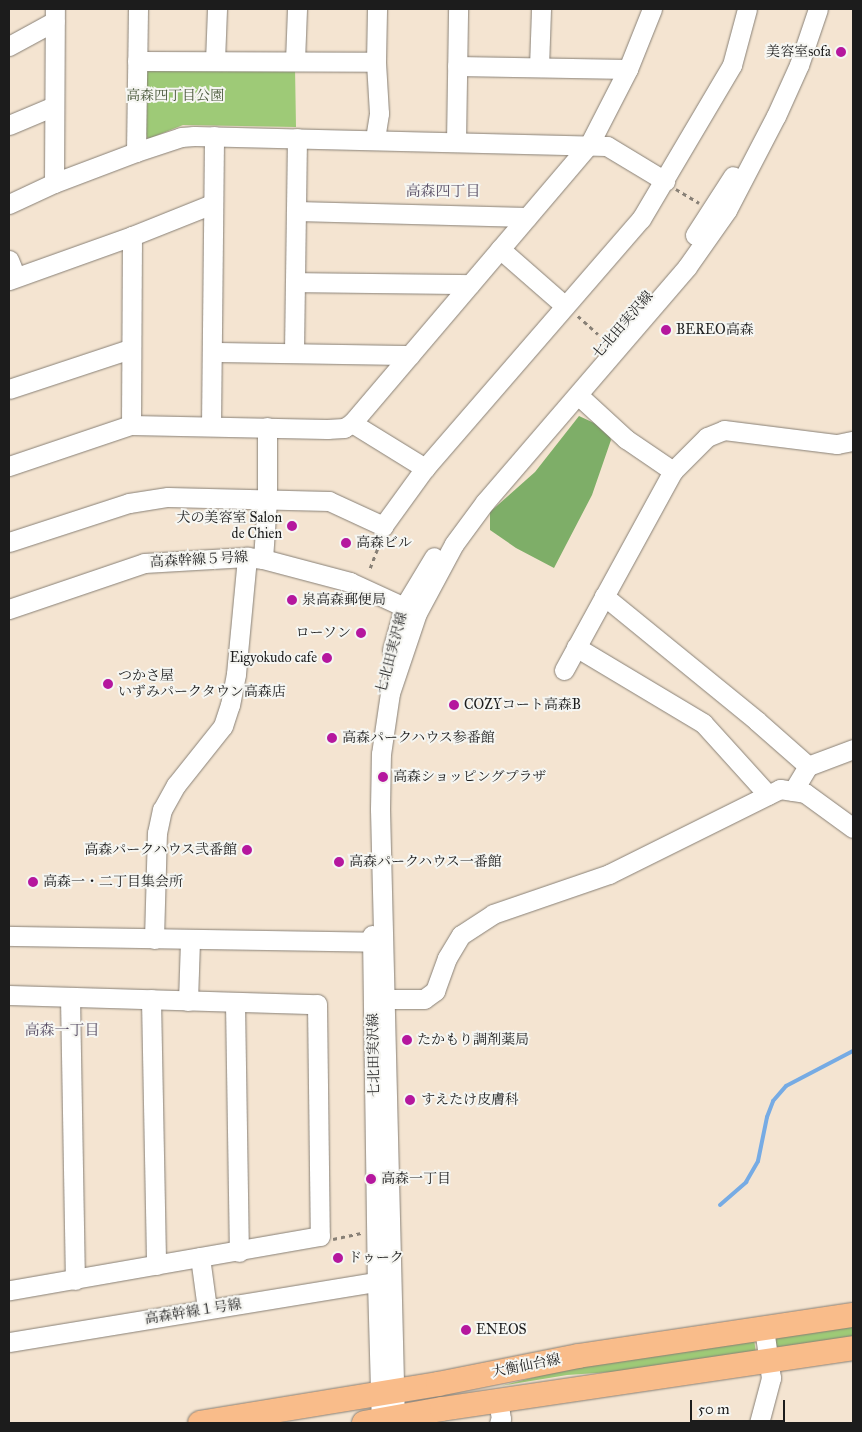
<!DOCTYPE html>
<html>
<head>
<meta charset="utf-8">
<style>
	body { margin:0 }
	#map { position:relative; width:862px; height:1432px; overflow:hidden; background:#f4e4d1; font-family:"IM FELL Great Primer","Noto Serif JP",serif }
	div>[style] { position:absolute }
	.green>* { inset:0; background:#9eca77 }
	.forest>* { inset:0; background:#7eae68 }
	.stream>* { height:4px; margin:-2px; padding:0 2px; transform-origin:2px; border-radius:2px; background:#76abe4 }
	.path>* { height:2.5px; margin-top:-1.25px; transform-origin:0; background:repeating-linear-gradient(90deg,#888076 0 4px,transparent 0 8px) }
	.roads { filter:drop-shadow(0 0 1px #888076) drop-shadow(0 0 1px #888076) }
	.minor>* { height:19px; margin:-9.5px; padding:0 9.5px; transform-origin:9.5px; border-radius:9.5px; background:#fff }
	.major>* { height:24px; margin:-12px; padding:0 12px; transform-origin:12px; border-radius:12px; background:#f9bc8a }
	.dots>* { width:14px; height:14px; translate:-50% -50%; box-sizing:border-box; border:2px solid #f6f6f2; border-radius:50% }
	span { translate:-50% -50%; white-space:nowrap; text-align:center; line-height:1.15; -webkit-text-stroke:4px #f6f6f2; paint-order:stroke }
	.poi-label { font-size:14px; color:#1c1c1c }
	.right { translate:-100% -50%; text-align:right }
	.left { translate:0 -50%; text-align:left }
	.park-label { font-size:14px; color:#4a593c }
	.street-label { font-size:14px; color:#1c1c1c }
	.neighbourhood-label { font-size:15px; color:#594f66 }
	.frame { position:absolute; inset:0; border:10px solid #1c1c1c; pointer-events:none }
	.scale { position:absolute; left:690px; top:1400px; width:95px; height:22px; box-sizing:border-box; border:2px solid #1c1c1c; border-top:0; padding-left:6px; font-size:15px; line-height:18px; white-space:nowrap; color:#1c1c1c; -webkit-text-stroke:4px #f6f6f2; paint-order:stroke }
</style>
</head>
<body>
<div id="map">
	<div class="green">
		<div style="clip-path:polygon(150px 65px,295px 67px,296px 127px,183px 125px,148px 139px,143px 129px,144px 73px)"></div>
		<div style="clip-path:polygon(853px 1321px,853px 1339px,776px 1352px,773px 1335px)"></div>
		<div style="clip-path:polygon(754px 1339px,756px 1353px,627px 1371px,567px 1375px,500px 1386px,566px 1369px)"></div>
	</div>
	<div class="forest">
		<div style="clip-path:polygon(579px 416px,607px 429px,611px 440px,592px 495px,554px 568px,516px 548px,490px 530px,490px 512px,535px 472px)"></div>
	</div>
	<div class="stream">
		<div style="left:720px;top:1205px;width:35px;rotate:-41deg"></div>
		<div style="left:746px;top:1182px;width:24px;rotate:-60deg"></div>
		<div style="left:758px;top:1161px;width:45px;rotate:-78.4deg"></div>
		<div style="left:767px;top:1117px;width:17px;rotate:-69deg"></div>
		<div style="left:773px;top:1101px;width:20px;rotate:-49deg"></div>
		<div style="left:786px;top:1086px;width:76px;rotate:-27.6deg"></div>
	</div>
	<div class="path">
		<div style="left:676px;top:189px;width:27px;rotate:31deg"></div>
		<div style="left:578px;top:316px;width:27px;rotate:42deg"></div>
		<div style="left:370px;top:568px;width:31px;rotate:-69deg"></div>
		<div style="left:333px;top:1239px;width:30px;rotate:-12deg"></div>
	</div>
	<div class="roads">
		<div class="minor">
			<div style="left:9px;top:46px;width:52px;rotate:-28.5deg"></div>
			<div style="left:137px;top:61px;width:239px;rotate:0.2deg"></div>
			<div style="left:215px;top:61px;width:52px;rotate:-87.8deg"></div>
			<div style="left:295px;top:61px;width:52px;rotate:-87.8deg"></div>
			<div style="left:457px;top:66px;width:171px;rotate:1deg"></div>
			<div style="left:539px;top:67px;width:58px;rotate:-88deg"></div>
			<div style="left:9px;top:125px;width:49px;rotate:-22.9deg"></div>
			<div style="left:375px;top:139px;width:26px;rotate:-81deg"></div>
			<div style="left:379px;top:113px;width:51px;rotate:-93.4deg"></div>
			<div style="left:376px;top:62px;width:53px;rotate:-88.9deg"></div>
			<div style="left:456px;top:142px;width:133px;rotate:-89.1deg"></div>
			<div style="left:136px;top:152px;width:143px;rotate:-89.2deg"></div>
			<div style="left:54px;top:183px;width:174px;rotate:-89.7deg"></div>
			<div style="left:9px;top:204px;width:50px;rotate:-25deg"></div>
			<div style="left:54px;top:183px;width:88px;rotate:-20.7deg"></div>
			<div style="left:136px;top:152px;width:47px;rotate:-18.4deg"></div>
			<div style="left:181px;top:137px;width:13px;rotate:-4deg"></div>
			<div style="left:194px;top:136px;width:413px;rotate:1.4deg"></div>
			<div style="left:607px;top:146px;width:68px;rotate:31.1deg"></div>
			<div style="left:296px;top:211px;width:231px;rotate:1.5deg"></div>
			<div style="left:695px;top:235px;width:70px;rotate:-57.2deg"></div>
			<div style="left:500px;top:249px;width:86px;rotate:41.2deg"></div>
			<div style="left:9px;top:260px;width:18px;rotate:68deg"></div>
			<div style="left:9px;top:280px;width:131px;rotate:-19.7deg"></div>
			<div style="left:132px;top:236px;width:86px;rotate:-21.8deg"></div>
			<div style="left:295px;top:282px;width:175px;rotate:0.7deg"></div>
			<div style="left:212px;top:352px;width:198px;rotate:0.9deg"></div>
			<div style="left:294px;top:352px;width:214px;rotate:-89.2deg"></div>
			<div style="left:9px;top:389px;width:127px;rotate:-18.3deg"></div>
			<div style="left:578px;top:395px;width:65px;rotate:42.5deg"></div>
			<div style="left:626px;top:439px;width:57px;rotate:34.2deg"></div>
			<div style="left:352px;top:423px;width:86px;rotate:31.7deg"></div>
			<div style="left:131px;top:425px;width:189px;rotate:-89.7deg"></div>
			<div style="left:211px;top:426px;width:290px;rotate:-89.4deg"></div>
			<div style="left:9px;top:466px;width:129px;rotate:-18.6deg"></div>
			<div style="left:131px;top:425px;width:196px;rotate:1.2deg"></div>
			<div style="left:327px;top:429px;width:17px;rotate:-3deg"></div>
			<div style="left:344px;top:428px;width:9px;rotate:-32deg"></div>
			<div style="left:352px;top:423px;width:365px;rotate:-49.6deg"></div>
			<div style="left:589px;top:145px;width:85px;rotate:-62.8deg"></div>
			<div style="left:628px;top:69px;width:65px;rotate:-68.2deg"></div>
			<div style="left:9px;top:542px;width:126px;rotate:-18deg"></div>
			<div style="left:129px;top:503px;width:39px;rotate:-9deg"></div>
			<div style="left:168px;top:497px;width:161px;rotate:1.4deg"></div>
			<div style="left:329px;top:501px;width:60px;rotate:24.8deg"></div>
			<div style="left:383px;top:526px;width:72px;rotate:-54.1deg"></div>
			<div style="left:425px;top:468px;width:330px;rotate:-49.1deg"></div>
			<div style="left:641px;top:219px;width:179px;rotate:-59.4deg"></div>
			<div style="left:732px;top:65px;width:58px;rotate:-75deg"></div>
			<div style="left:263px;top:559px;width:59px;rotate:-86.1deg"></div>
			<div style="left:267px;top:500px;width:73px;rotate:-90deg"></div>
			<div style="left:604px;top:596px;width:198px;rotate:39.2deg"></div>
			<div style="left:757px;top:721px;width:68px;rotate:41.4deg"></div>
			<div style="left:9px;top:609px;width:143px;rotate:-18.8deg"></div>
			<div style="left:144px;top:563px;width:103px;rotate:-3.3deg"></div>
			<div style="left:247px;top:557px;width:16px;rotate:7deg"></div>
			<div style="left:263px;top:559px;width:90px;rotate:14.8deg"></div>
			<div style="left:350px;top:582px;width:72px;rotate:24.8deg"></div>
			<div style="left:576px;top:647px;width:148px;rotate:30.9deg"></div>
			<div style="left:703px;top:723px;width:97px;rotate:47.9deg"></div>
			<div style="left:392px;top:650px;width:45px;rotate:-74.4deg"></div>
			<div style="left:404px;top:607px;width:58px;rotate:-59deg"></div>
			<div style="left:564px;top:670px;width:227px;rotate:-61.3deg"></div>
			<div style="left:673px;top:471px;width:48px;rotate:-45deg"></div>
			<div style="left:707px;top:437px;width:18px;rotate:-22deg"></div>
			<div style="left:724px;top:430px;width:114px;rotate:7.1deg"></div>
			<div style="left:837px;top:444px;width:16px;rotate:-11deg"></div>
			<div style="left:793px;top:791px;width:29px;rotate:-59deg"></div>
			<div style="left:808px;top:766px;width:48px;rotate:-20.7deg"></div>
			<div style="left:372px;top:935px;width:347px;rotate:89.2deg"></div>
			<div style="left:377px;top:1282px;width:141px;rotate:88.4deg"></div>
			<div style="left:9px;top:936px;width:373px;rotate:0.9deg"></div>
			<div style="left:154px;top:939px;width:106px;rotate:-88.4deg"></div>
			<div style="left:157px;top:833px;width:24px;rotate:-78deg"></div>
			<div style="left:162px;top:810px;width:29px;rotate:-61deg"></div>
			<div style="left:176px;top:785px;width:75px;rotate:-51.5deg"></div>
			<div style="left:223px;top:726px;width:22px;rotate:-72deg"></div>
			<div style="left:230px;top:705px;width:32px;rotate:-79deg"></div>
			<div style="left:236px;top:674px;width:118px;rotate:-84.6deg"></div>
			<div style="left:9px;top:995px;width:308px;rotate:1.7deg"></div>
			<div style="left:317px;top:1004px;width:232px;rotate:89.3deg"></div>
			<div style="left:320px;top:1236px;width:316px;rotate:170.1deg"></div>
			<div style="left:70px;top:997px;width:283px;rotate:89deg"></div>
			<div style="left:151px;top:999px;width:266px;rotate:88.9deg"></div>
			<div style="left:386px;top:999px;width:38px"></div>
			<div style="left:424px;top:999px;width:14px;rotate:-36deg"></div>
			<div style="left:435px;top:991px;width:35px;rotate:-70deg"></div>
			<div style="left:447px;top:958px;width:27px;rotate:-59deg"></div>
			<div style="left:461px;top:935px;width:38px;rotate:-33deg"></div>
			<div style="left:493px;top:914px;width:123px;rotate:-19deg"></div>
			<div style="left:609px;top:874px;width:191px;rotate:-26.4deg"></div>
			<div style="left:780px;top:789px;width:25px;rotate:9deg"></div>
			<div style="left:805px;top:793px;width:59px;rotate:36.1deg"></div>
			<div style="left:188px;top:1001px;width:61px;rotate:-88.1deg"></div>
			<div style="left:235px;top:1003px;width:249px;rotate:89.1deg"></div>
			<div style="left:200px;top:1257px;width:52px;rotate:82.3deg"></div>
			<div style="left:9px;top:1342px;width:373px;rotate:-9.3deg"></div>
			<div style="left:498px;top:1400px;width:19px;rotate:81deg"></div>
			<div style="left:501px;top:1419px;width:4px;rotate:117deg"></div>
			<div style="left:395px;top:1423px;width:614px;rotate:-91.4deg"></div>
			<div style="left:380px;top:809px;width:55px;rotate:-89deg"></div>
			<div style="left:381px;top:754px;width:62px;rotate:-81.6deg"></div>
			<div style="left:390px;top:693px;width:84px;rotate:-71.4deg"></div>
			<div style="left:417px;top:613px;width:78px;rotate:-61.8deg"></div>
			<div style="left:454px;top:544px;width:52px;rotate:-53.6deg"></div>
			<div style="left:485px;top:502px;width:310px;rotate:-49.3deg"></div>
			<div style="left:687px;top:267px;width:70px;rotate:-54.9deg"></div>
			<div style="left:727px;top:210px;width:106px;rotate:-62.5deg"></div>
			<div style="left:776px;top:116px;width:56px;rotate:-65.7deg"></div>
			<div style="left:799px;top:65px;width:59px;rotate:-71.3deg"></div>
			<div style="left:759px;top:1423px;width:47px;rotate:-75.1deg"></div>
			<div style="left:771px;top:1378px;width:50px;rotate:-98deg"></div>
		</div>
		<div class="major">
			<div style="left:200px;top:1423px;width:241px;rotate:-9.3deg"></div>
			<div style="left:438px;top:1384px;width:143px;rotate:-11.3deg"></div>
			<div style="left:578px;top:1356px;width:278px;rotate:-8.5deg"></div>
			<div style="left:364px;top:1423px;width:79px;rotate:-10.2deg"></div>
			<div style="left:442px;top:1409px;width:416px;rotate:-8.4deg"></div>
		</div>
	</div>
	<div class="dots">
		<div style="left:841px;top:52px;background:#b5179e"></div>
		<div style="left:666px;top:330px;background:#b5179e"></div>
		<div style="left:292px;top:526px;background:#b5179e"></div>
		<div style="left:346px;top:543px;background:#b5179e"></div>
		<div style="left:292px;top:600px;background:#b5179e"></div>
		<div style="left:361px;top:633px;background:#b5179e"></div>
		<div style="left:327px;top:658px;background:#b5179e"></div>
		<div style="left:108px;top:684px;background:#b5179e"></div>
		<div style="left:454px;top:705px;background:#b5179e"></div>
		<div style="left:332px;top:738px;background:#b5179e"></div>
		<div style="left:383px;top:777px;background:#b5179e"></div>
		<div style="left:247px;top:850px;background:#b5179e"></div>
		<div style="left:339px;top:862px;background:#b5179e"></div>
		<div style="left:33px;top:882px;background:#b5179e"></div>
		<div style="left:407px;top:1040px;background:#b5179e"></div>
		<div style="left:410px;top:1100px;background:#b5179e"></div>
		<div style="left:371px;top:1179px;background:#b5179e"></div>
		<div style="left:338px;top:1258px;background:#b5179e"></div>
		<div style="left:466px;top:1330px;background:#b5179e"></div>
	</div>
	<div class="poi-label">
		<span class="right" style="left:831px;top:52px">美容室sofa</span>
		<span class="left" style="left:676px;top:330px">BEREO高森</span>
		<span class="right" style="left:282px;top:526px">犬の美容室 Salon<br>de Chien</span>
		<span class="left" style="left:356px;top:543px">高森ビル</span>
		<span class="left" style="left:302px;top:600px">泉高森郵便局</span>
		<span class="right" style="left:351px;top:633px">ローソン</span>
		<span class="right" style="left:317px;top:658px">Eigyokudo cafe</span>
		<span class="left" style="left:118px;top:684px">つかさ屋<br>いずみパークタウン高森店</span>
		<span class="left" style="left:464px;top:705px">COZYコート高森B</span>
		<span class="left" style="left:342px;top:738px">高森パークハウス参番館</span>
		<span class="left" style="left:393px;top:777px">高森ショッピングプラザ</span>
		<span class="right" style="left:237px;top:850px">高森パークハウス弐番館</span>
		<span class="left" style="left:349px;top:862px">高森パークハウス一番館</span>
		<span class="left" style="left:43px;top:882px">高森一・二丁目集会所</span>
		<span class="left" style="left:417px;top:1040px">たかもり調剤薬局</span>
		<span class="left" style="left:421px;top:1100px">すえたけ皮膚科</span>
		<span class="left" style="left:381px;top:1179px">高森一丁目</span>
		<span class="left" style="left:348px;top:1258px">ドゥーク</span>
		<span class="left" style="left:476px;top:1330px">ENEOS</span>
	</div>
	<div class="park-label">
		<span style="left:175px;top:96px">高森四丁目公園</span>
	</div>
	<div class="street-label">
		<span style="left:623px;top:325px;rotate:-49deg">七北田実沢線</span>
		<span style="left:199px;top:560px;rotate:-3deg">高森幹線５号線</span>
		<span style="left:392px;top:653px;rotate:-75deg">七北田実沢線</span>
		<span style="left:374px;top:1055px;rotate:-91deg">七北田実沢線</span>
		<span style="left:193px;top:1312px;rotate:-9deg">高森幹線１号線</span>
		<span style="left:526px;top:1366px;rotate:-11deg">大衡仙台線</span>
	</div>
	<div class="neighbourhood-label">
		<span style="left:443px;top:192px">高森四丁目</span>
		<span style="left:62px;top:1031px">高森一丁目</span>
	</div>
	<div class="frame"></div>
	<div class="scale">50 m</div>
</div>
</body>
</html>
